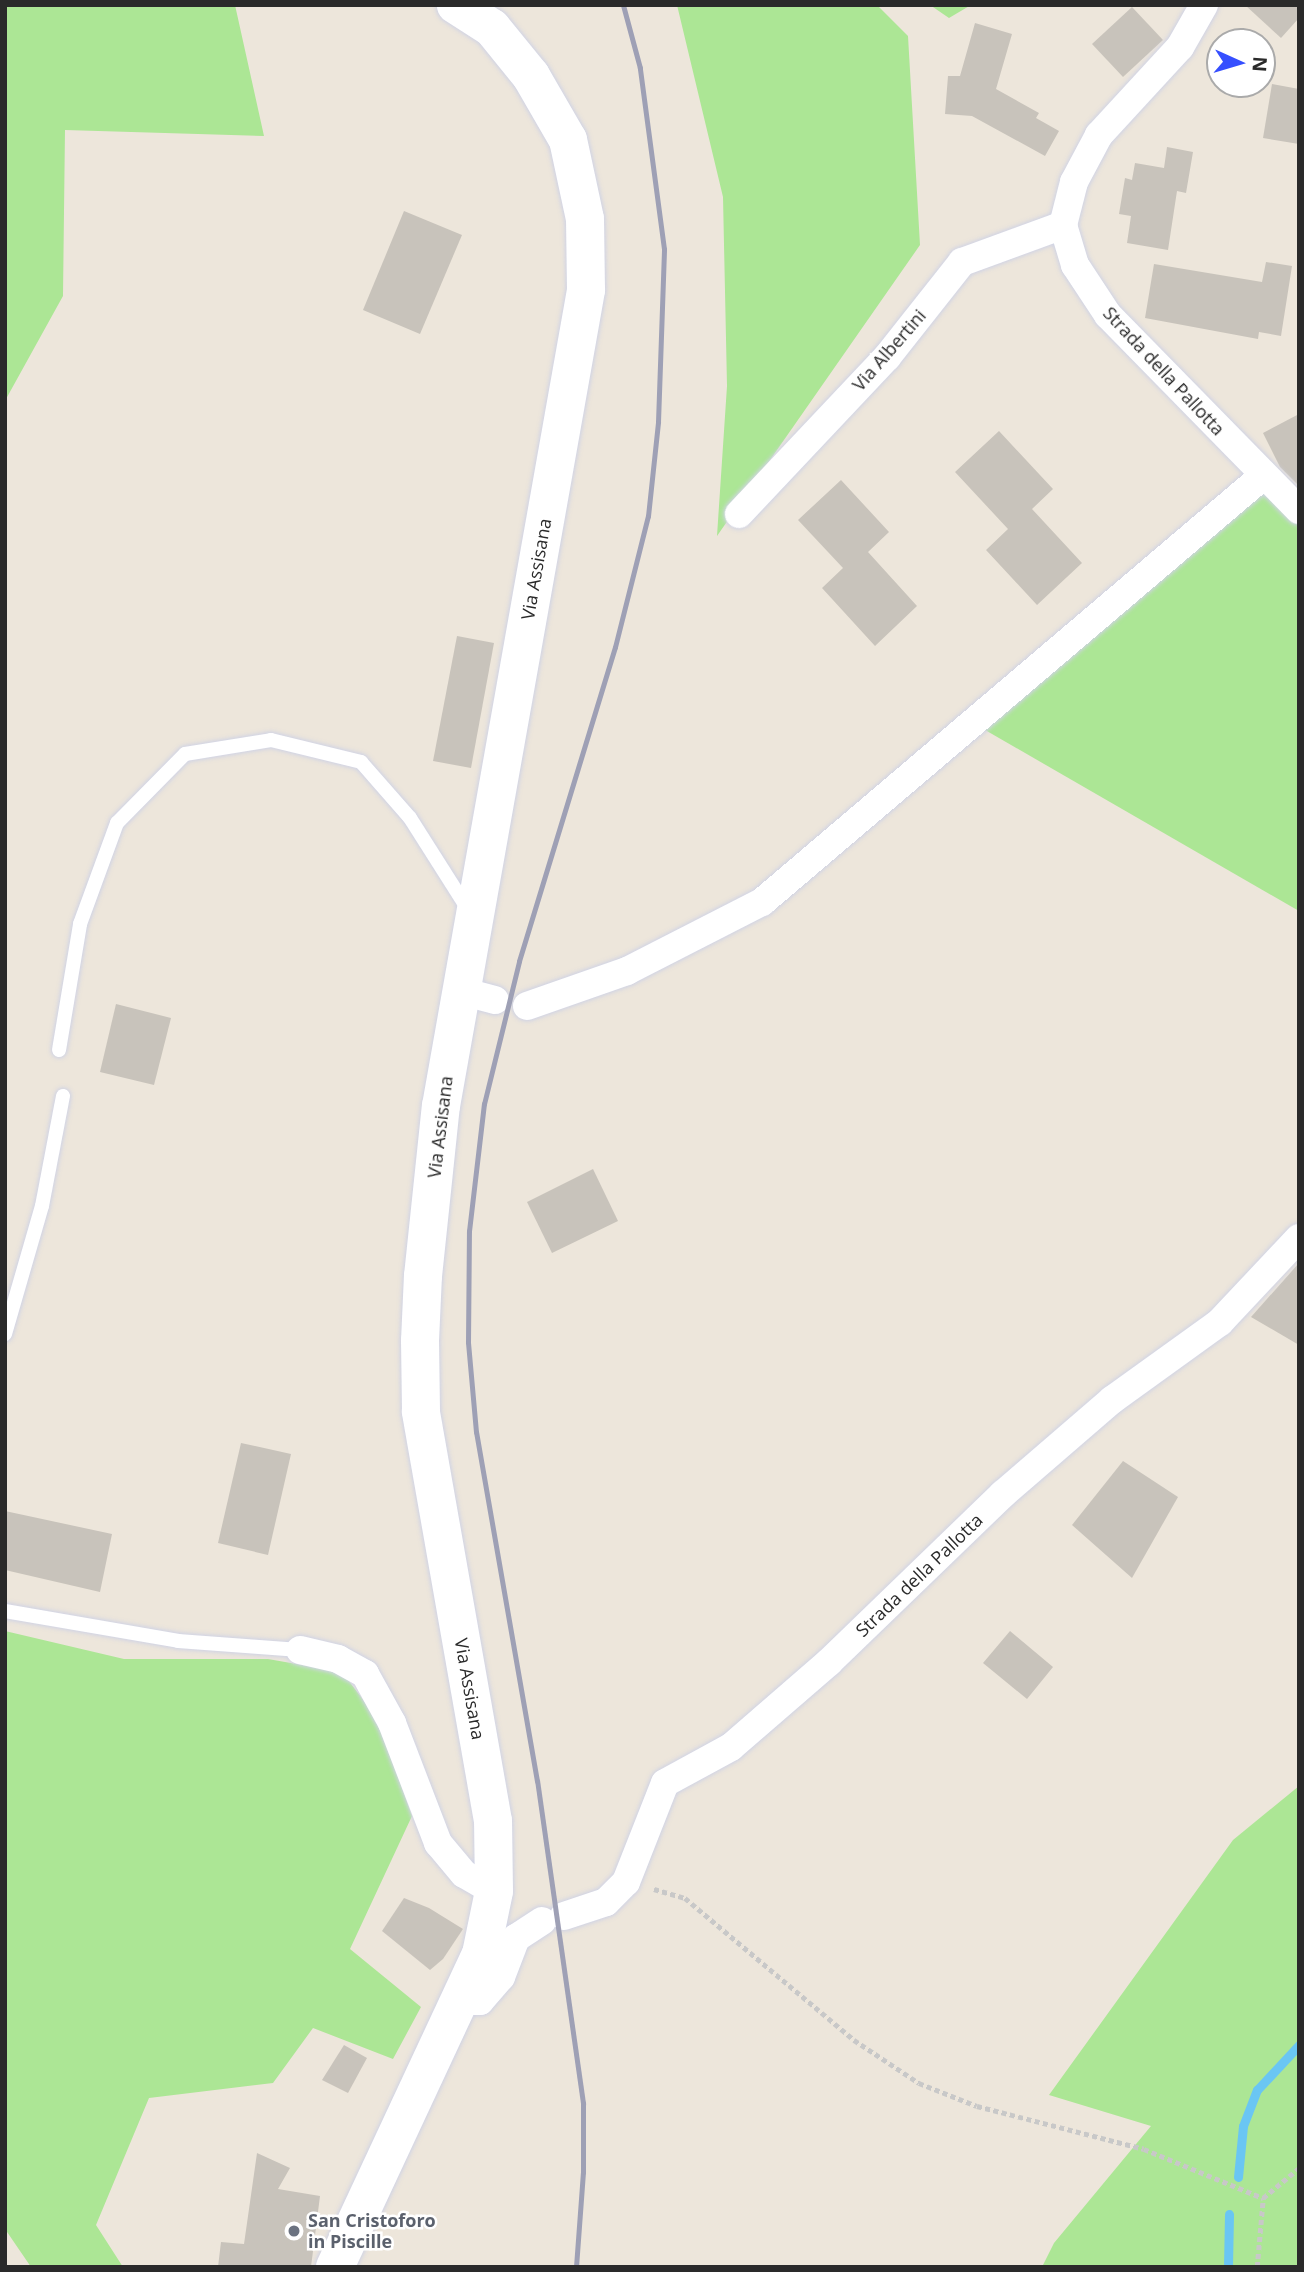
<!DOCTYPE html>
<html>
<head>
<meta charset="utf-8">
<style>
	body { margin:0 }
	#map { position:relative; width:1304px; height:2272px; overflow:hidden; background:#ede6db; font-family:"Open Sans",sans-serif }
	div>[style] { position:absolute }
	.green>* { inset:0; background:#ace695 }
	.stream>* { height:9px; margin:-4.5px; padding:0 4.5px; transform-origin:4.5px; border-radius:4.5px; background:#6ac6f3 }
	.building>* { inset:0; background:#c8c3bb }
	.path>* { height:4.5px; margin-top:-2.25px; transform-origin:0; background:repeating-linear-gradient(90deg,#c8c8c8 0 5px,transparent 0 8.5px) }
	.roads { filter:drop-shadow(0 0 2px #d0d3e4) drop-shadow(0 0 2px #d0d3e4) }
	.lane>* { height:14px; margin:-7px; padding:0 7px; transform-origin:7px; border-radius:7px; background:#fff }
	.street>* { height:28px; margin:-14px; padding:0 14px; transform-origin:14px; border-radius:14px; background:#fff }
	.secondary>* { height:38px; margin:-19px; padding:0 19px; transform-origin:19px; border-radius:19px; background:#fff }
	.rail>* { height:5px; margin:-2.5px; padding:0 2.5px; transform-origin:2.5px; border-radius:2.5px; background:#9ea0b5 }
	.dots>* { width:19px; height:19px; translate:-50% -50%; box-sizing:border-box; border:4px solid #fff; border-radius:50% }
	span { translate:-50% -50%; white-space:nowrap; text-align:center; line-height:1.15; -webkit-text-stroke:5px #fff; paint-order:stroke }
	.street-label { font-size:18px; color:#2a2a2a }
	.worship-label { font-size:18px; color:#5b616d; font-weight:700 }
	.left { translate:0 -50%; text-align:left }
	.frame { position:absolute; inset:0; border:7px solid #2a2a2a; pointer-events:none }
	.north { position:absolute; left:1206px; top:28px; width:70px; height:70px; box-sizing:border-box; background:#fff; border:2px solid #aaa; border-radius:50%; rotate:94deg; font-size:19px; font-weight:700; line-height:28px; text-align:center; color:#2a2a2a }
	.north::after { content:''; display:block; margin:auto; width:24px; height:32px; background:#364fff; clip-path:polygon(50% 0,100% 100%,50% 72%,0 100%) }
</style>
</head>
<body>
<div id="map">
	<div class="green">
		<div style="clip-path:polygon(5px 5px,235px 5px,264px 136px,65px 130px,63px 296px,6px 399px)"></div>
		<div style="clip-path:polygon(677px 5px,877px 5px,908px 36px,920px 245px,717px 536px,727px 386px,723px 197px)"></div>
		<div style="clip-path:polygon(930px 5px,971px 5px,949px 18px)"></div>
		<div style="clip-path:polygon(1264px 475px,1299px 510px,1299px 911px,973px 723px)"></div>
		<div style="clip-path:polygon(5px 1631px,124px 1659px,268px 1659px,342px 1672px,377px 1718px,412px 1816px,350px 1949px,421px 2007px,393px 2059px,313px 2028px,273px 2083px,149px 2098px,96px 2225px,123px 2267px,31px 2267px,5px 2229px)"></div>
		<div style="clip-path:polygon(1299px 1786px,1299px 2267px,1042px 2267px,1054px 2243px,1151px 2126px,1049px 2095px,1233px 1840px)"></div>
	</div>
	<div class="stream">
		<div style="left:1238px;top:2177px;width:51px;rotate:-84.4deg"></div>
		<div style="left:1243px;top:2126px;width:39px;rotate:-69deg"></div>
		<div style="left:1257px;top:2090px;width:62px;rotate:-47deg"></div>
		<div style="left:1228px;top:2267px;width:53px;rotate:-88.9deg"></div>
	</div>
	<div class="building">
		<div style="clip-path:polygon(1245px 5px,1299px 5px,1299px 18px,1281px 38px)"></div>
		<div style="clip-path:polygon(1132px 7px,1163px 40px,1123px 77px,1092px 44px)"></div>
		<div style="clip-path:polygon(975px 23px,1012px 34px,996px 89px,1039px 113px,1036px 118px,1059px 131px,1045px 156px,972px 116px,945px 114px,948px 76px,960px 76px)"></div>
		<div style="clip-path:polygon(1272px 84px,1299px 89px,1299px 144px,1263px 138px)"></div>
		<div style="clip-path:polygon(1167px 147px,1193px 152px,1186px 193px,1177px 191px,1168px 250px,1127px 243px,1131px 216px,1119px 214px,1125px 178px,1132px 180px,1135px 163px,1164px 168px)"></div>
		<div style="clip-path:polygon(404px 211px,462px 235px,420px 334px,363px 310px)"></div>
		<div style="clip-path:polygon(1266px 262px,1292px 266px,1281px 336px,1259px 332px,1258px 339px,1145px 318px,1154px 264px,1262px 282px)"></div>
		<div style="clip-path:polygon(1299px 414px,1299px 486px,1280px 467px,1263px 433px)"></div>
		<div style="clip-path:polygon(999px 431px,1053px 489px,1032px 509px,1082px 563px,1037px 605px,986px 550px,1008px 529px,955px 472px)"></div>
		<div style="clip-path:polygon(841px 480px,889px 532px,868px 552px,917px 606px,875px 646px,822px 588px,843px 568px,798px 520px)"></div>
		<div style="clip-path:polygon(457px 636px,494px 643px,471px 768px,433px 761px)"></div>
		<div style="clip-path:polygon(116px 1004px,171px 1018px,154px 1085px,100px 1072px)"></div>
		<div style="clip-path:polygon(593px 1169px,618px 1221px,552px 1253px,527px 1202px)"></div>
		<div style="clip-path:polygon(1299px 1263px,1299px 1345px,1251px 1317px)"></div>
		<div style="clip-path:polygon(241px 1443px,291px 1454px,268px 1555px,218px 1543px)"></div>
		<div style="clip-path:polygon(1123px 1461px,1178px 1497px,1132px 1578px,1072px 1525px)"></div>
		<div style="clip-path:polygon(5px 1511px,112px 1534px,100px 1592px,5px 1570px)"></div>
		<div style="clip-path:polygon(1010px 1631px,1053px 1667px,1027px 1699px,983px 1663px)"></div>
		<div style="clip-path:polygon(404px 1898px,429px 1908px,463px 1929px,443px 1959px,430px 1970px,382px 1931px)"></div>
		<div style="clip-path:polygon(344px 2045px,367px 2058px,348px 2093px,322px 2080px)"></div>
		<div style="clip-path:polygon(257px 2153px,290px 2168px,278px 2189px,320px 2196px,311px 2267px,218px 2267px,221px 2242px,244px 2244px)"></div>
	</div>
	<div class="path">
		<div style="left:654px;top:1889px;width:32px;rotate:16deg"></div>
		<div style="left:685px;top:1898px;width:221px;rotate:40deg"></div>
		<div style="left:854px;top:2040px;width:78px;rotate:33.5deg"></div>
		<div style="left:919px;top:2083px;width:62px;rotate:21.6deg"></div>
		<div style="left:977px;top:2106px;width:172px;rotate:14.4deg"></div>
		<div style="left:1144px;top:2149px;width:129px;rotate:22.4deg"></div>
		<div style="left:1257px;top:2267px;width:69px;rotate:-85deg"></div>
		<div style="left:1263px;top:2198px;width:47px;rotate:-39.8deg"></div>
	</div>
	<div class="roads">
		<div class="lane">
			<div style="left:59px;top:1050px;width:128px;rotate:-80.5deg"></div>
			<div style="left:80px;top:924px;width:108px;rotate:-69.9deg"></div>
			<div style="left:117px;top:823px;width:97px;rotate:-45.4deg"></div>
			<div style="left:185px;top:754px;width:87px;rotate:-9.2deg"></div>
			<div style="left:271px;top:740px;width:93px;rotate:13.7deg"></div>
			<div style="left:361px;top:762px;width:74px;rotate:48.8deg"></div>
			<div style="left:410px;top:818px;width:110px;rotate:57.6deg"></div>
			<div style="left:5px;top:1334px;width:133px;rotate:-73.9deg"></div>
			<div style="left:42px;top:1206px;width:112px;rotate:-79.2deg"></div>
			<div style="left:5px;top:1611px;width:176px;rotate:9.8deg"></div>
			<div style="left:178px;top:1641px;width:122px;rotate:4.2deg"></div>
		</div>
		<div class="street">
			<div style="left:1204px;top:5px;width:48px;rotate:119.7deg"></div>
			<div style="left:1180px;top:47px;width:120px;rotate:132.6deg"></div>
			<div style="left:1099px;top:135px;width:53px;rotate:118deg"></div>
			<div style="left:1074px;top:182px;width:44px;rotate:104.3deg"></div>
			<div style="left:1063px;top:225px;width:42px;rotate:73.3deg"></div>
			<div style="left:1075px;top:265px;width:60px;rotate:56.6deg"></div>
			<div style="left:1108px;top:315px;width:273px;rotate:45.6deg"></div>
			<div style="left:739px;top:514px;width:216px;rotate:-46.7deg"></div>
			<div style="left:887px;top:357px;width:121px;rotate:-51.7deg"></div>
			<div style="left:962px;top:262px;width:108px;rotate:-20.1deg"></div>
			<div style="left:461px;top:991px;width:35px;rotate:15deg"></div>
			<div style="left:527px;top:1006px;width:106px;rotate:-19.3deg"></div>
			<div style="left:627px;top:971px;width:152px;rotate:-27.1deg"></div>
			<div style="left:762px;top:902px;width:659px;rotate:-40.38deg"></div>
			<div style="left:300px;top:1650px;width:39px;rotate:13deg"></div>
			<div style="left:338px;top:1659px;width:31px;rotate:29deg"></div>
			<div style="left:365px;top:1674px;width:56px;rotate:61.1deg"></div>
			<div style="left:392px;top:1723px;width:129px;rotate:69deg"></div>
			<div style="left:438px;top:1843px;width:40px;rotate:50deg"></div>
			<div style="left:464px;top:1874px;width:34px;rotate:30deg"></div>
			<div style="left:564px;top:1916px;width:44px;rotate:-18.4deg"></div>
			<div style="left:606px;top:1902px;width:28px;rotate:-45deg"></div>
			<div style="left:626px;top:1882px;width:106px;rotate:-68.5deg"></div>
			<div style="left:665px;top:1783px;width:75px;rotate:-28.6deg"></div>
			<div style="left:731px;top:1747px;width:130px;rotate:-40.9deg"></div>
			<div style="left:829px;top:1662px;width:242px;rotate:-44deg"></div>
			<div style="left:1003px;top:1494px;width:144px;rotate:-40.8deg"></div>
			<div style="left:1112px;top:1400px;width:133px;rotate:-35.8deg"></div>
			<div style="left:1220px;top:1322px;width:115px;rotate:-46.8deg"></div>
			<div style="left:461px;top:2001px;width:19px"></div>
			<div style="left:480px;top:2001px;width:32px;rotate:-49deg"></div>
			<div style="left:501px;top:1977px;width:42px;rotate:-69deg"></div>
			<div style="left:516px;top:1938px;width:31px;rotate:-33deg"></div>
		</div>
		<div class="secondary">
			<div style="left:335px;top:2267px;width:345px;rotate:-65deg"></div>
			<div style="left:481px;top:1954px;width:64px;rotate:-78.3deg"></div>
			<div style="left:494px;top:1891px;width:70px;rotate:-90.8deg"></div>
			<div style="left:493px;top:1821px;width:416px;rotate:-100deg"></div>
			<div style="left:421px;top:1411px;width:70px;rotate:-90.8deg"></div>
			<div style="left:420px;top:1341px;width:65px;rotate:-87.4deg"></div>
			<div style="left:423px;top:1276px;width:171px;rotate:-84deg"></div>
			<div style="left:441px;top:1106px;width:829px;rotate:-79.92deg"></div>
			<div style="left:586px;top:290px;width:71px;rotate:-90.8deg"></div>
			<div style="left:585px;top:219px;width:81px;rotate:-102.1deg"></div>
			<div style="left:568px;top:140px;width:74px;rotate:-120deg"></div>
			<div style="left:531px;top:76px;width:62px;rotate:-129.1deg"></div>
			<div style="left:492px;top:28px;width:43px;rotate:-147.4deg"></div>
		</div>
	</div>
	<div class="rail">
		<div style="left:576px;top:2267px;width:95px;rotate:-85.8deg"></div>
		<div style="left:583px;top:2172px;width:69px;rotate:-90deg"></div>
		<div style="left:583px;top:2103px;width:325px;rotate:-98.1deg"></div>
		<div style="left:537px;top:1781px;width:354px;rotate:-99.9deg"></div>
		<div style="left:476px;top:1432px;width:90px;rotate:-95.1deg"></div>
		<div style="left:468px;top:1342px;width:111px;rotate:-89.5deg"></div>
		<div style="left:469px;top:1231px;width:128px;rotate:-83.3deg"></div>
		<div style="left:484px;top:1104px;width:147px;rotate:-76.2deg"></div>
		<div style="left:519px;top:961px;width:328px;rotate:-73deg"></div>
		<div style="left:615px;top:647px;width:135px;rotate:-75.9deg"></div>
		<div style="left:648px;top:516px;width:95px;rotate:-83.9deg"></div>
		<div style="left:658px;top:422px;width:173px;rotate:-88deg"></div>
		<div style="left:664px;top:249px;width:183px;rotate:-97.6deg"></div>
		<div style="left:640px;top:68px;width:65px;rotate:-105.1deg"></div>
	</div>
	<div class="dots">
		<div style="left:294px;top:2231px;background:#6b7280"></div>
	</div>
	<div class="street-label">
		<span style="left:889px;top:350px;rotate:-49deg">Via Albertini</span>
		<span style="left:1164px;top:371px;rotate:47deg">Strada della Pallotta</span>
		<span style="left:536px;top:569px;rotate:-80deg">Via Assisana</span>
		<span style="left:440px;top:1127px;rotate:-83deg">Via Assisana</span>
		<span style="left:919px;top:1575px;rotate:-44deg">Strada della Pallotta</span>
		<span style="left:470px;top:1689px;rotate:80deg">Via Assisana</span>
	</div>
	<div class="worship-label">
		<span class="left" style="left:308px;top:2231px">San Cristoforo<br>in Piscille</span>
	</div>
	<div class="frame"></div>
	<div class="north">N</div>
</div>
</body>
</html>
